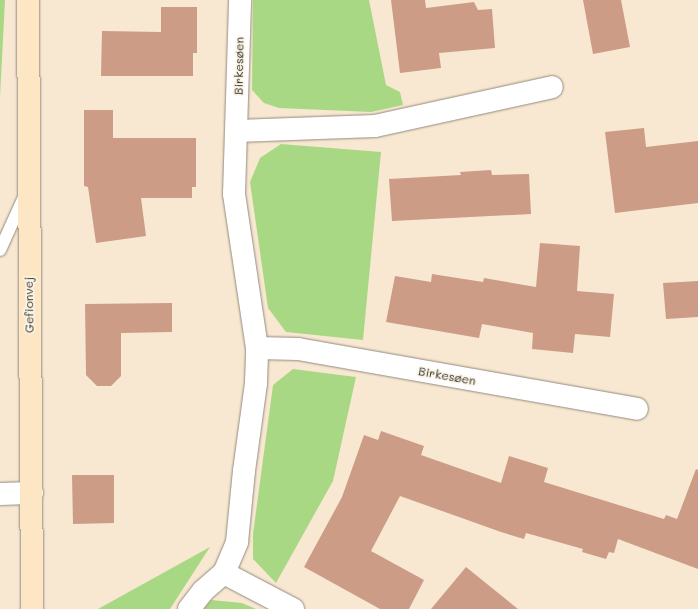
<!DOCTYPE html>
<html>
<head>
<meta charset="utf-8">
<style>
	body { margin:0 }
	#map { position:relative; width:698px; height:609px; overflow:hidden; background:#f8e8d2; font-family:Mali,sans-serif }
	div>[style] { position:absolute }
	.green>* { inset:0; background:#a9d885 }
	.building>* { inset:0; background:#cc9c86 }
	.roads { filter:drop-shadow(0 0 1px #928a7e) drop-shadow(0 0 1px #928a7e) }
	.lane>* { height:12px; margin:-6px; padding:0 6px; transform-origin:6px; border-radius:6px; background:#fff }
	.street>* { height:22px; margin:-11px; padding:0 11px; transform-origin:11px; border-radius:11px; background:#fff }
	.secondary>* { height:22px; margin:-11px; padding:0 11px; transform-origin:11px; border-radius:11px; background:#fce6c4 }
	span { translate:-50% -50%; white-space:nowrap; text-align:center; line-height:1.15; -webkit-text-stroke:3.5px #fcf5e5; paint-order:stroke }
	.street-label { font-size:12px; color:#2b2b2b }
</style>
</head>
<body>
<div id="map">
	<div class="green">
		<div style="clip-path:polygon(0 0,5px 0,0 97px)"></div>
		<div style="clip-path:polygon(253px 0,369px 0,386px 85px,400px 92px,403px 105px,371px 112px,279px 108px,264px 103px,252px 90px)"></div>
		<div style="clip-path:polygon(281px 144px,381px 152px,363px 340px,286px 332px,268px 308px,250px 182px,260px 158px)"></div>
		<div style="clip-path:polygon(293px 369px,356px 377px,333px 481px,276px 583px,253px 559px,253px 534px,273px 385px)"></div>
		<div style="clip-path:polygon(210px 547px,170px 609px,98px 609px)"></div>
		<div style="clip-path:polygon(211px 600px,242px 603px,256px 609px,204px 609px)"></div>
	</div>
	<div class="building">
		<div style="clip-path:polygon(391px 0,425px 0,426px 8px,474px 2px,478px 10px,492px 9px,495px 48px,439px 53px,441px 68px,400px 73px)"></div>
		<div style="clip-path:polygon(583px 0,621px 0,630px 47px,593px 54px)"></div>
		<div style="clip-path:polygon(161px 7px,197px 7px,197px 53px,193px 53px,193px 76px,101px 76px,102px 31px,161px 32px)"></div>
		<div style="clip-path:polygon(84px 110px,113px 110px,113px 138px,196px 138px,196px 187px,192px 187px,192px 198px,141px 198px,146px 236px,96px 243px,88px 187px,84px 186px)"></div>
		<div style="clip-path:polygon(644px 128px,646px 147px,698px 141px,698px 203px,615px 213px,605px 132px)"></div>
		<div style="clip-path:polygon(491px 170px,492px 175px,529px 174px,531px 214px,392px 221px,389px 179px,461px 175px,460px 172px)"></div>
		<div style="clip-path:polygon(540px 243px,580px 246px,577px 291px,614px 294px,610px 337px,575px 334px,573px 353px,532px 349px,533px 333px,482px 324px,479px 338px,386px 322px,395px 276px,431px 282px,432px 274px,483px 282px,484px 278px,536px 287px)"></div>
		<div style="clip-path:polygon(698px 281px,698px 317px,666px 319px,663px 283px)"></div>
		<div style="clip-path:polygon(172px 303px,172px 332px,121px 333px,121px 376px,111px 386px,97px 386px,86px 375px,85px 304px)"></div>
		<div style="clip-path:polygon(381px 431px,424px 446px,421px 455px,501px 483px,509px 456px,548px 468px,544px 482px,664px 519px,666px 515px,677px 519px,696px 469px,698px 470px,698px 569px,618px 539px,614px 553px,609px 552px,606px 559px,582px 552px,583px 549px,526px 533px,524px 539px,501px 532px,400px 496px,371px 551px,424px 580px,409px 609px,380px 609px,304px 567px,342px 497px,364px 435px,378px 440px)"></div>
		<div style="clip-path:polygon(72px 475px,114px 475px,114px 523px,73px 524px)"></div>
		<div style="clip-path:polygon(466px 567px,518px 609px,431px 609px)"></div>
	</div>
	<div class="roads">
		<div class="lane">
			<div style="left:0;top:250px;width:60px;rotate:-65.6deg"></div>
		</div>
		<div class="street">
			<div style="left:237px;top:131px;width:138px;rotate:-2.1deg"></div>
			<div style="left:375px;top:126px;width:181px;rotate:-12.4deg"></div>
			<div style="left:257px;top:348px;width:41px;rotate:1.4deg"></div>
			<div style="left:298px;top:349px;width:344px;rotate:10deg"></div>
			<div style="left:0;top:494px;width:32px;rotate:-2deg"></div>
			<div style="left:224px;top:573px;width:78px;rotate:27.6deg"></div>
			<div style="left:189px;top:609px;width:23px;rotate:-52deg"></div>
			<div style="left:203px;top:591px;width:28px;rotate:-41deg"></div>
			<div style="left:224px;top:573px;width:34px;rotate:-67deg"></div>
			<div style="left:237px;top:542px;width:71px;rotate:-84.4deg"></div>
			<div style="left:244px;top:471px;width:89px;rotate:-82.2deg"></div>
			<div style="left:256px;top:383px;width:35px;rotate:-88deg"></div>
			<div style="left:257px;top:348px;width:156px;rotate:-98.5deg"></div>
			<div style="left:234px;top:194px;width:194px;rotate:-88.2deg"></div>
		</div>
		<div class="secondary">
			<div style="left:28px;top:0;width:609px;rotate:89.62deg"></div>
		</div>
	</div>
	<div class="street-label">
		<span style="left:239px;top:66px;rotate:-89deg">Birkesøen</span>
		<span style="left:29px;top:305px;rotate:-91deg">Gefionvej</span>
		<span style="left:447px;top:376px;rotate:10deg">Birkesøen</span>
	</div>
</div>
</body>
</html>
